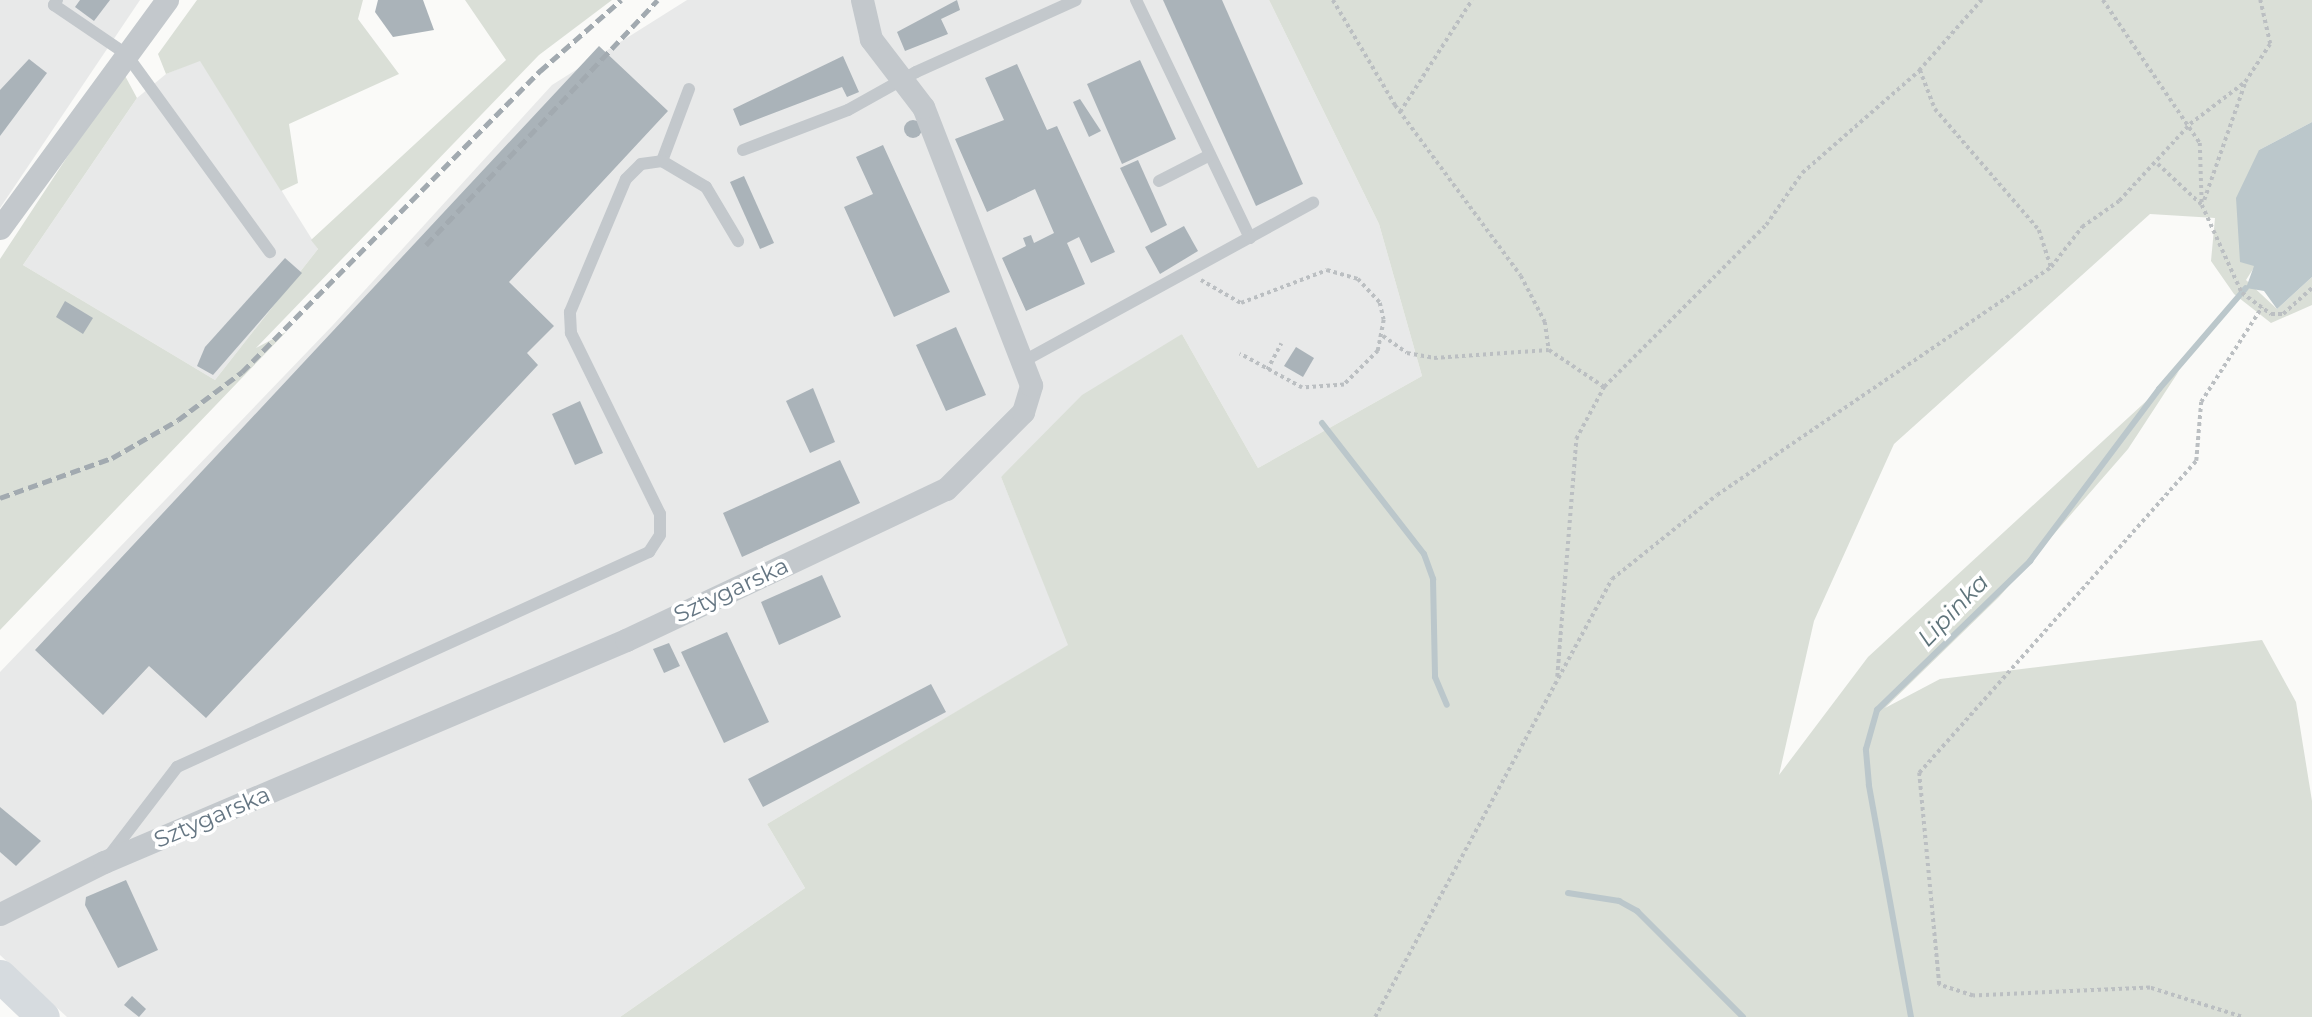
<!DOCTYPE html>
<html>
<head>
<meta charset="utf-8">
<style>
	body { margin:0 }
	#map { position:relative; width:2312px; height:1017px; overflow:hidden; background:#fafaf8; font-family:Montserrat,sans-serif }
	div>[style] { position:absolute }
	.built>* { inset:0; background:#e8e9e9 }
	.green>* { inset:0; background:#dadfd7 }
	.water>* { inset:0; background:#bbc7cb }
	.stream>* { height:6px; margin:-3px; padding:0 3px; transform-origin:3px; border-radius:3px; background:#bbc7cb }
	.building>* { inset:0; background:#aab3b9 }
	.round { border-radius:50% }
	.path>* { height:3.5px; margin-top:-1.75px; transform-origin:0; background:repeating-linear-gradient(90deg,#bbbfc2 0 3.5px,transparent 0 7px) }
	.lane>* { height:12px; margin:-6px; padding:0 6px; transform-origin:6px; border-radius:6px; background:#c3c8cc }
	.street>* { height:23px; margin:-11.5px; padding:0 11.5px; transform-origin:11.5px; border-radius:11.5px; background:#c3c8cc }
	.secondary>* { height:33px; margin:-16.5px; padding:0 16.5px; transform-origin:16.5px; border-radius:16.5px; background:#d6dbdf }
	.rail>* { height:5px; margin-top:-2.5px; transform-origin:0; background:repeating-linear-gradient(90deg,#a2aab0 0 10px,transparent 0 15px) }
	span { translate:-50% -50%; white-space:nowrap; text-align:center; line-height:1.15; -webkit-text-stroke:7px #fff; paint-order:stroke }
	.street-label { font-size:23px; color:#657683 }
	.water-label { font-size:24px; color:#60757c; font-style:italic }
</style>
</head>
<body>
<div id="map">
	<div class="built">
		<div style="clip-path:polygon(0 0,140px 0,0 208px)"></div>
		<div style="clip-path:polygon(687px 0,1269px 0,1379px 224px,1422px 376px,1258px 468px,1182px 334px,1001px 477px,1069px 645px,767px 824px,805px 888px,620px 1017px,67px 1017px,0 955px,0 672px,333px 325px,552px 85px)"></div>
		<div style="clip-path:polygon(200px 60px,318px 249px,215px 380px,23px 265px,137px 98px,166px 74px)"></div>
	</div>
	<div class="green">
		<div style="clip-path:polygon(197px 0,363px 0,358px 19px,399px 74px,289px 124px,298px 183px,281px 191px,200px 61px,166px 74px,158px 54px)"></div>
		<div style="clip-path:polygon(465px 0,612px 0,539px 55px,256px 348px,286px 332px,0 630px,0 259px,123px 72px,137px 98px,23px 265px,215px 380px,318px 249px,311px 240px,506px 60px)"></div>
		<div style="clip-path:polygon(1269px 0,2312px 0,2312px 122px,2259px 150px,2255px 266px,2246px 280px,2277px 309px,2312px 277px,2312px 305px,2271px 323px,2234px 294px,2211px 261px,2215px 218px,2150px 214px,1894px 444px,1814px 621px,1779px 775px,1868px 657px,2179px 371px,2128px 449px,1999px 597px,1885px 708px,1940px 679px,2262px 640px,2296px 702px,2312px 801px,2312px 1017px,620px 1017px,805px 888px,767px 824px,1068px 645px,1001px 477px,1082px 395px,1182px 334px,1258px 468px,1422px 376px,1379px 224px)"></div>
	</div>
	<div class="water">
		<div style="clip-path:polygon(2312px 122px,2312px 277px,2277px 309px,2264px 291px,2246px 288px,2254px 266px,2240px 262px,2236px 198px,2259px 150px)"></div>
	</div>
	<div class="stream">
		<div style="left:1322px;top:423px;width:166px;rotate:52.1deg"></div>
		<div style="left:1424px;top:554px;width:27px;rotate:70deg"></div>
		<div style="left:1433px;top:579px;width:98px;rotate:88.8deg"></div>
		<div style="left:1435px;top:677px;width:30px;rotate:67deg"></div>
		<div style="left:1568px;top:893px;width:52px;rotate:8.9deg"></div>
		<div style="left:1619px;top:901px;width:21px;rotate:29deg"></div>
		<div style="left:1637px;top:911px;width:150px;rotate:45deg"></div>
		<div style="left:1911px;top:1017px;width:236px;rotate:-100.3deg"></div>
		<div style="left:1869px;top:785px;width:36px;rotate:-95deg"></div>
		<div style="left:1866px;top:749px;width:41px;rotate:-74.2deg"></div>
		<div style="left:1877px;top:710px;width:214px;rotate:-44.2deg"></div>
		<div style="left:2030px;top:561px;width:215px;rotate:-53.1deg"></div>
		<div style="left:2159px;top:389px;width:133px;rotate:-49.3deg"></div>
	</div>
	<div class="building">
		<div style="clip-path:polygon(80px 0,110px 0,94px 21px,75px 7px)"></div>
		<div style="clip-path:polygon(378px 0,423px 0,434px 30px,393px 37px,375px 12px)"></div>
		<div style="clip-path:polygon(957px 0,960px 10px,941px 19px,948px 34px,905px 51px,897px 32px)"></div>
		<div style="clip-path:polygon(1163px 0,1222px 0,1303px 184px,1256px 206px)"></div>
		<div style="clip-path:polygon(599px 46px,668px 111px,509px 282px,554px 326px,527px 353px,538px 365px,206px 718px,149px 666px,103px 715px,35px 650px)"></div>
		<div style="clip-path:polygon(843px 56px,859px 92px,847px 97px,842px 87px,740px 126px,733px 109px)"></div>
		<div style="clip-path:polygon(29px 59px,47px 73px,0 136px,0 90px)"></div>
		<div style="clip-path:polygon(1140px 60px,1176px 139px,1122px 164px,1087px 84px)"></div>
		<div style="clip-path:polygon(1017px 64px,1047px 130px,1057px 126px,1115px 252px,1091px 263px,1079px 237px,1067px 243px,1085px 284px,1026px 311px,1002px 258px,1026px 246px,1023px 238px,1031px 235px,1034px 243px,1054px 233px,1035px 189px,987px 212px,955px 139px,1004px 120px,985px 78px)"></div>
		<div style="clip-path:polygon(1080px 99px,1101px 131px,1089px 137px,1073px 102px)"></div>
		<div class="round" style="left:904px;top:120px;width:18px;height:18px"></div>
		<div style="clip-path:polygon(883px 145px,950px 292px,894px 317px,844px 207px,873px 194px,856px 157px)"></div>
		<div style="clip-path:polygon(1138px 160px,1167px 225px,1151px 233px,1120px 168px)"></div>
		<div style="clip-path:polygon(744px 176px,774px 243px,760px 249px,730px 182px)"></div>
		<div style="clip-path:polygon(1184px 226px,1198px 251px,1160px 274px,1145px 247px)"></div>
		<div style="clip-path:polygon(285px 258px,302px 273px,213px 375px,197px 366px,205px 347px)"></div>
		<div style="clip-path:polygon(65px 301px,93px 318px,83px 334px,56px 317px)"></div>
		<div style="clip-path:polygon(956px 327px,986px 395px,946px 411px,916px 345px)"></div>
		<div style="clip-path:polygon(1296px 347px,1314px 358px,1303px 377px,1284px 366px)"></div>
		<div style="clip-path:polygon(813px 388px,835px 442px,810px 453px,786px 401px)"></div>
		<div style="clip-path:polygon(580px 401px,603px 453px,575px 465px,552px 414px)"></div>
		<div style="clip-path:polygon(840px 460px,860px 503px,742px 557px,723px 513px)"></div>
		<div style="clip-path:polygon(822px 575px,841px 617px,779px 645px,761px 602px)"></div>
		<div style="clip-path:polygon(727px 632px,769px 722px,724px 743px,681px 652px)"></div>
		<div style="clip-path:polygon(669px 643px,680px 666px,664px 673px,653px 649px)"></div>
		<div style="clip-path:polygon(931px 684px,946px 712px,763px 807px,748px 779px)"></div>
		<div style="clip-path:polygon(0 807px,41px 841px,16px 866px,0 852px)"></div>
		<div style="clip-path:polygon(126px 880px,158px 950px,118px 968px,85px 905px,86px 897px)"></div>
		<div style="clip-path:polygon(132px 996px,146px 1009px,139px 1017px,124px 1005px)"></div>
	</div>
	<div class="path">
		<div style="left:1333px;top:0;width:122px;rotate:59.4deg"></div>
		<div style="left:1395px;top:105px;width:212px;rotate:53.6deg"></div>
		<div style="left:1521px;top:276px;width:52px;rotate:62.4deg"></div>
		<div style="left:1545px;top:322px;width:28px;rotate:82deg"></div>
		<div style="left:1982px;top:0;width:94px;rotate:131.5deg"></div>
		<div style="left:1920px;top:70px;width:42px;rotate:69deg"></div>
		<div style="left:1935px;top:109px;width:160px;rotate:49.3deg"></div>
		<div style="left:2039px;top:230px;width:39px;rotate:72deg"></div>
		<div style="left:2103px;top:0;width:173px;rotate:55.9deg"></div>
		<div style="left:2200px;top:143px;width:62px;rotate:88.2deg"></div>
		<div style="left:1400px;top:112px;width:133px;rotate:-57.3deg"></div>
		<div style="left:2158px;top:164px;width:60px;rotate:43deg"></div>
		<div style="left:2202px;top:205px;width:97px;rotate:65.6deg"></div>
		<div style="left:2242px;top:293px;width:36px;rotate:36deg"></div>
		<div style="left:2271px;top:314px;width:12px"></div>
		<div style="left:2283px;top:314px;width:39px;rotate:-42deg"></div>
		<div style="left:2204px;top:200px;width:124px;rotate:-70.7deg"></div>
		<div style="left:1201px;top:280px;width:46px;rotate:29.9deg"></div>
		<div style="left:1241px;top:303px;width:92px;rotate:-21deg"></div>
		<div style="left:1327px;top:270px;width:32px;rotate:16deg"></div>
		<div style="left:1358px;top:279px;width:33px;rotate:47deg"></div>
		<div style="left:1380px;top:303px;width:17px;rotate:77deg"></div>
		<div style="left:1384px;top:320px;width:32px;rotate:101deg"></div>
		<div style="left:1378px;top:351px;width:48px;rotate:135deg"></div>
		<div style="left:1344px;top:385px;width:42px;rotate:175.9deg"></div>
		<div style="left:1302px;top:388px;width:71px;rotate:-151.3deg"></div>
		<div style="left:1383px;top:336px;width:29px;rotate:35deg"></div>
		<div style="left:1407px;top:353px;width:27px;rotate:10deg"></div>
		<div style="left:1434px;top:358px;width:115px;rotate:-4deg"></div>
		<div style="left:1549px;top:350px;width:66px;rotate:33.9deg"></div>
		<div style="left:1267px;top:370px;width:30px;rotate:-62deg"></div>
		<div style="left:1557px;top:677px;width:239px;rotate:-85.4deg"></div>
		<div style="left:1576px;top:439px;width:59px;rotate:-61.7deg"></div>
		<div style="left:1604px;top:387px;width:229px;rotate:-45deg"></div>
		<div style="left:1766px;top:225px;width:63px;rotate:-55.3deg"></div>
		<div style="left:1802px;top:173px;width:157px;rotate:-41.1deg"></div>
		<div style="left:1375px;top:1017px;width:498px;rotate:-61.6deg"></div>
		<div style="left:1612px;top:579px;width:134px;rotate:-38.7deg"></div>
		<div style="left:1717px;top:495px;width:404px;rotate:-34.3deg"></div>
		<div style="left:2051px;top:267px;width:51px;rotate:-52.2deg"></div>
		<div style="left:2082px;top:227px;width:45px;rotate:-35.1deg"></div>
		<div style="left:2119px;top:201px;width:105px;rotate:-47.3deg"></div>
		<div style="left:2190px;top:124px;width:69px;rotate:-37.4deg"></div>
		<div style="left:2245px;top:82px;width:45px;rotate:-56.7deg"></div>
		<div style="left:2270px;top:44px;width:45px;rotate:-102.8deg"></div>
		<div style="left:2241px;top:1017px;width:96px;rotate:-162.3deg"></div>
		<div style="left:2150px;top:988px;width:177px;rotate:177.4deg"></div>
		<div style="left:1973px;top:996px;width:36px;rotate:-162deg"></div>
		<div style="left:1939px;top:985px;width:213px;rotate:-95.4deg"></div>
		<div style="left:1919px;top:773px;width:417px;rotate:-48.4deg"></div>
		<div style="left:2196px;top:461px;width:59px;rotate:-85.2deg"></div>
		<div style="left:2201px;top:402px;width:113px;rotate:-57.3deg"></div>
	</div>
	<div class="lane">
		<div style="left:57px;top:0;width:6px;rotate:121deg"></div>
		<div style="left:54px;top:5px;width:87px;rotate:34.2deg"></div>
		<div style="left:126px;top:54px;width:245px;rotate:54deg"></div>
		<div style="left:1136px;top:0;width:264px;rotate:64.4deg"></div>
		<div style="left:689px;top:89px;width:77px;rotate:110.6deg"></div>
		<div style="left:662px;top:161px;width:51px;rotate:30.6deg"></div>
		<div style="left:706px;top:187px;width:63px;rotate:59.3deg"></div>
		<div style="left:743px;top:150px;width:112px;rotate:-20.9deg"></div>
		<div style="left:848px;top:110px;width:78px;rotate:-29.2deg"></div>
		<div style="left:916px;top:72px;width:175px;rotate:-24.2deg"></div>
		<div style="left:1159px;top:181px;width:57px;rotate:-27deg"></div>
		<div style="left:1022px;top:362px;width:332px;rotate:-28.7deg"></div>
		<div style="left:109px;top:856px;width:112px;rotate:-52.6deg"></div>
		<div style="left:177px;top:767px;width:519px;rotate:-24.49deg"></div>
		<div style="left:649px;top:552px;width:20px;rotate:-57deg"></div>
		<div style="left:660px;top:535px;width:21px;rotate:-90deg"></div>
		<div style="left:660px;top:514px;width:202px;rotate:-116.2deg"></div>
		<div style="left:571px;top:333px;width:21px;rotate:-93deg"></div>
		<div style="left:570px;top:312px;width:144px;rotate:-67.2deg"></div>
		<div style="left:626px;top:179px;width:21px;rotate:-45deg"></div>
		<div style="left:641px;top:164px;width:21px;rotate:-8deg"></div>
	</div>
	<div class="street">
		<div style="left:0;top:228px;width:283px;rotate:-53.8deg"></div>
		<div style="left:0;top:914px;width:116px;rotate:-26.6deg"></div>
		<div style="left:104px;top:862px;width:567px;rotate:-23.04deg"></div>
		<div style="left:626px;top:640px;width:354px;rotate:-25.3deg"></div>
		<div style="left:946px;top:489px;width:109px;rotate:-45deg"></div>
		<div style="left:1023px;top:412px;width:28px;rotate:-73deg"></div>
		<div style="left:1031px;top:385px;width:298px;rotate:-111.2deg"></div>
		<div style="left:923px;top:107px;width:86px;rotate:-127.4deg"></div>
		<div style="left:871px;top:39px;width:40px;rotate:-103deg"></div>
	</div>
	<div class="secondary">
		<div style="left:0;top:976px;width:59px;rotate:43.6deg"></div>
	</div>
	<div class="rail">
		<div style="left:426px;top:245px;width:337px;rotate:-46.6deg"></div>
		<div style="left:0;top:498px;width:119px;rotate:-19.7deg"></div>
		<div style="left:112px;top:458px;width:76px;rotate:-29.9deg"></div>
		<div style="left:178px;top:420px;width:80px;rotate:-36.9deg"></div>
		<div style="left:242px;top:372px;width:424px;rotate:-45.3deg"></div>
		<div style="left:540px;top:71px;width:108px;rotate:-41.2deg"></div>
	</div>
	<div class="street-label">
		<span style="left:731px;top:590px;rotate:-25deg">Sztygarska</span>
		<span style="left:212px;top:817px;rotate:-23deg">Sztygarska</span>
	</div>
	<div class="water-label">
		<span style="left:1953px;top:610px;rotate:-46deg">Lipinka</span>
	</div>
</div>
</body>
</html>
